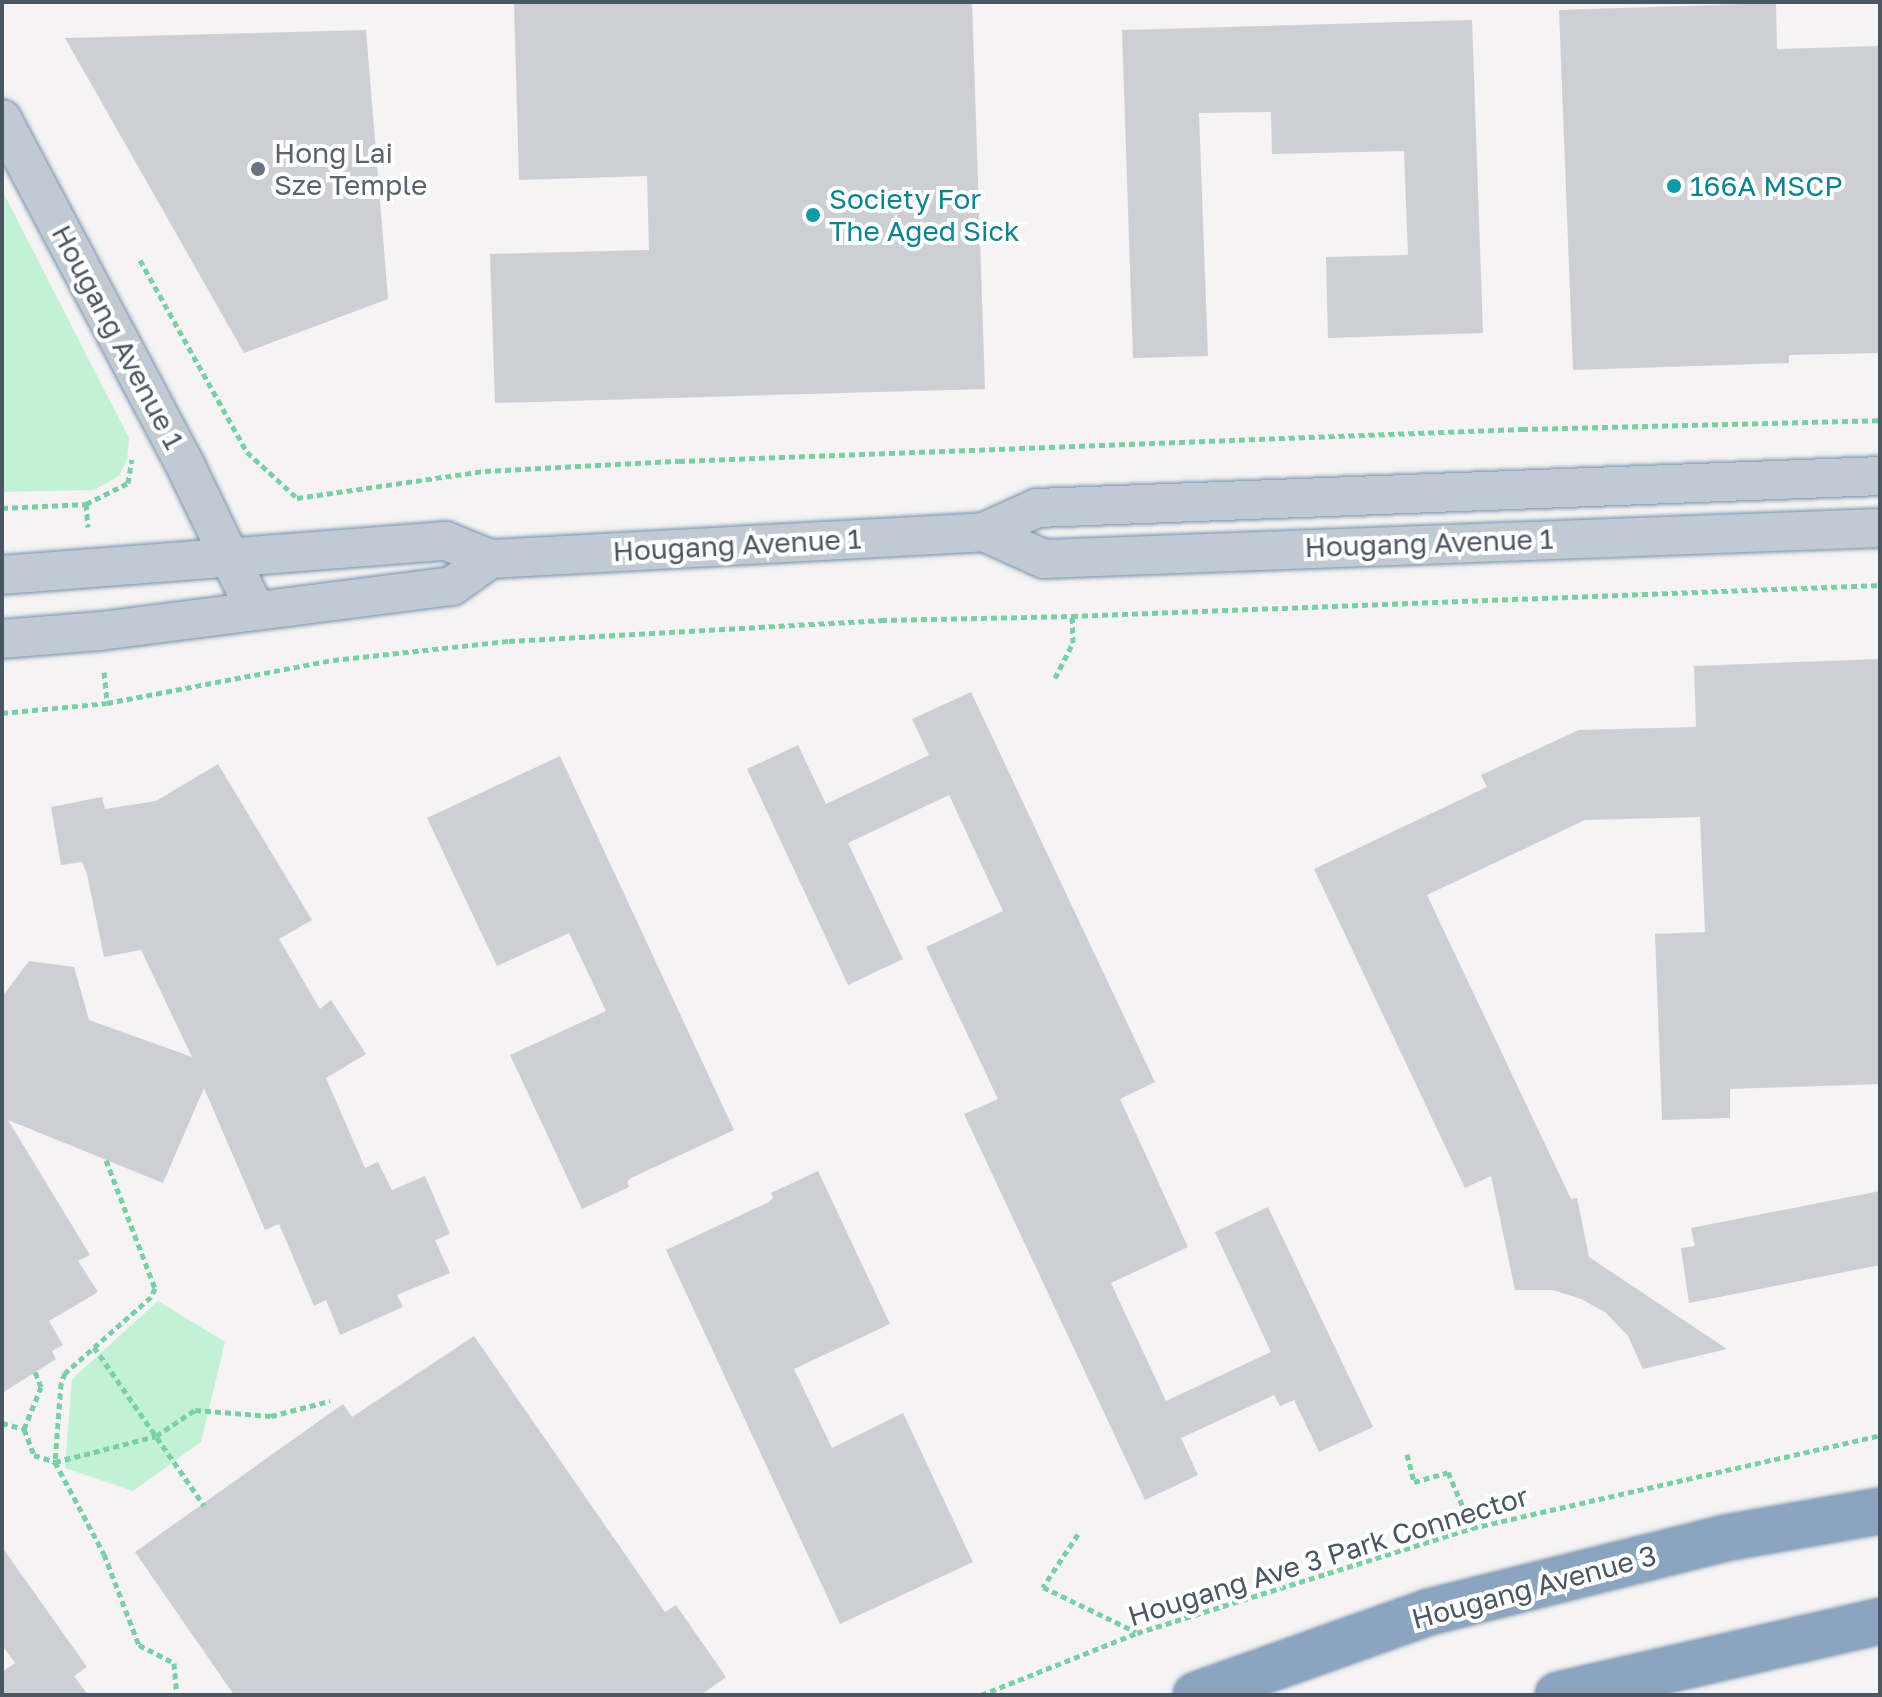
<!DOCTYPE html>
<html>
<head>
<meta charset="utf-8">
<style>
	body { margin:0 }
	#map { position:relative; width:1882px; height:1697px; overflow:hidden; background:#f5f3f3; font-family:"Golos Text",sans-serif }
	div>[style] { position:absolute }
	.green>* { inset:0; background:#c3f1d5 }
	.building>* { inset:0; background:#cdcfd5 }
	.path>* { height:5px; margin-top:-2.5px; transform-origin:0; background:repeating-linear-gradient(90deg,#7ad0a6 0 6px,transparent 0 10px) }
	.roads { filter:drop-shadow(0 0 2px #7690ad) drop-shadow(0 0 2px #7690ad) }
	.street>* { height:38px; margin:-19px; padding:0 19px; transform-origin:19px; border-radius:19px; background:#c1cad2 }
	.highway>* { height:44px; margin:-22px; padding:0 22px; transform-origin:22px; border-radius:22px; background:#8ba5c1 }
	.dots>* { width:22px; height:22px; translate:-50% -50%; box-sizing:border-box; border:4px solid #fff; border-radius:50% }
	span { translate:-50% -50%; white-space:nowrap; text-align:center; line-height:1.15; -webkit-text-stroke:8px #fff; paint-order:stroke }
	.worship-label { font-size:28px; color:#5b616d }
	.left { translate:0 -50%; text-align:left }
	.culture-label { font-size:28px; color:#0d838f }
	.street-label { font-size:28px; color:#4a5661 }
	.frame { position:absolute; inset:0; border:4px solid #4a5661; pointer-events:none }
</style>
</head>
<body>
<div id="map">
	<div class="green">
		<div style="clip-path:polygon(2px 190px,129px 438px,127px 460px,119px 476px,94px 490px,2px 492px)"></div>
		<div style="clip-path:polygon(158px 1301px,225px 1342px,201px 1442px,133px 1491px,65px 1468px,72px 1379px)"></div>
	</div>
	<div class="building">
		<div style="clip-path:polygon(514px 2px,972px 2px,985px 389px,495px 403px,490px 254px,649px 250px,647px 176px,519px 180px)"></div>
		<div style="clip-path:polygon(1776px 3px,1777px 49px,1880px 46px,1880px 353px,1789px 355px,1789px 363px,1573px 370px,1559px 10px)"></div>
		<div style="clip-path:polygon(1472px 20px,1483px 333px,1328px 338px,1326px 257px,1408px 255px,1404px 151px,1272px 154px,1271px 112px,1199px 113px,1208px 356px,1133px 358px,1122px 30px)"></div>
		<div style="clip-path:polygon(366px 30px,388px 299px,244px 353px,65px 38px)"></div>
		<div style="clip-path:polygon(1880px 659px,1880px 1084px,1730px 1089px,1730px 1118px,1662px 1120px,1655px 934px,1705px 932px,1700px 817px,1585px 820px,1427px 895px,1571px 1199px,1577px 1198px,1589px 1257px,1727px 1349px,1643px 1369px,1628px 1336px,1605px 1312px,1581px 1299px,1553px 1290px,1515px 1290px,1491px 1176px,1465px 1188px,1314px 869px,1487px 787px,1481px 775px,1579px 730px,1696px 727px,1694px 666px)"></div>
		<div style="clip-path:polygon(971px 692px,1155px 1082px,1120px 1099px,1188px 1247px,1111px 1283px,1166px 1401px,1271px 1352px,1215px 1232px,1268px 1207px,1373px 1427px,1319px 1452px,1294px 1400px,1280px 1406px,1274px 1395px,1181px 1438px,1198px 1475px,1145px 1500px,964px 1114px,998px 1099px,926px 947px,1003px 911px,949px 795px,848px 843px,903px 959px,848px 985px,747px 769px,798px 745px,826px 804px,929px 755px,912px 719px)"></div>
		<div style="clip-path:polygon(560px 756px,734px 1130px,631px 1178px,627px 1182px,629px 1187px,582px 1209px,510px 1055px,606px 1011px,569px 933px,497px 966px,427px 818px)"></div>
		<div style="clip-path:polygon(218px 764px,312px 920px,279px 939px,320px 1009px,331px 1000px,366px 1054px,326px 1078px,365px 1168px,378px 1162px,392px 1190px,425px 1176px,450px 1234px,435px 1240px,450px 1273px,397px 1295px,403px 1307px,340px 1335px,326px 1300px,314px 1306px,279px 1224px,265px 1230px,204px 1088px,163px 1183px,8px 1120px,90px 1255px,78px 1261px,98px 1292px,49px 1321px,63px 1345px,52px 1351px,56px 1359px,2px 1393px,2px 997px,29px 961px,74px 967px,89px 1020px,192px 1057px,141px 950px,104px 957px,87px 874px,82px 862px,61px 865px,51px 807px,102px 797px,105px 809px,156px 801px)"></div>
		<div style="clip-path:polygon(818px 1171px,890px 1324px,794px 1369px,832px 1448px,903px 1413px,973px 1562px,840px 1624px,666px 1250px,769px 1202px,773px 1198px,771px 1193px)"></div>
		<div style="clip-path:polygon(1880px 1191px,1880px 1265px,1689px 1303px,1681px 1248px,1695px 1246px,1691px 1228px)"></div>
		<div style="clip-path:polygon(474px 1336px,665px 1612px,676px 1605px,726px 1677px,701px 1695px,234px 1695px,135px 1552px,343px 1404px,352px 1417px)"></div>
		<div style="clip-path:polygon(2px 1547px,87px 1667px,74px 1676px,88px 1695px,2px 1695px,2px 1672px,15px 1663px,2px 1645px)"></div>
	</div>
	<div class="path">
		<div style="left:140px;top:260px;width:220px;rotate:60.9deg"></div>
		<div style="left:247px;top:452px;width:68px;rotate:42.6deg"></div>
		<div style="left:297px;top:498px;width:190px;rotate:-8.2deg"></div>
		<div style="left:485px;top:471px;width:194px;rotate:-3deg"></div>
		<div style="left:679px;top:461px;width:844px;rotate:-2.17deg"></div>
		<div style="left:1522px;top:429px;width:358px;rotate:-1.4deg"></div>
		<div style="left:86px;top:504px;width:23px;rotate:85deg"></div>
		<div style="left:2px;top:508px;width:84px;rotate:-2.7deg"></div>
		<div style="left:86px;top:504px;width:47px;rotate:-26.6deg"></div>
		<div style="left:128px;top:483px;width:24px;rotate:-81deg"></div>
		<div style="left:104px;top:672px;width:31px;rotate:84deg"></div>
		<div style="left:1055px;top:678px;width:39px;rotate:-63deg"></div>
		<div style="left:1073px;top:643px;width:27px;rotate:-92deg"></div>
		<div style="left:2px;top:713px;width:105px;rotate:-5.4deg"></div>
		<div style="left:107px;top:703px;width:230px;rotate:-10.8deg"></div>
		<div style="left:333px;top:660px;width:177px;rotate:-6.2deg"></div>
		<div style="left:509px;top:641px;width:373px;rotate:-3.2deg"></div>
		<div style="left:881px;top:620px;width:191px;rotate:-1.2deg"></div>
		<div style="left:1072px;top:616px;width:809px;rotate:-2.2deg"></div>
		<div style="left:106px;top:1160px;width:137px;rotate:69.1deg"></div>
		<div style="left:155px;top:1288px;width:10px;rotate:114deg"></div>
		<div style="left:151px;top:1297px;width:115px;rotate:138.5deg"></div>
		<div style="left:65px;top:1373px;width:11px;rotate:112deg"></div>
		<div style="left:61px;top:1383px;width:79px;rotate:94.3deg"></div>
		<div style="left:55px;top:1462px;width:104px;rotate:62deg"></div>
		<div style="left:104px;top:1554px;width:97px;rotate:69deg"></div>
		<div style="left:139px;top:1645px;width:39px;rotate:27deg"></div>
		<div style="left:174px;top:1663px;width:32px;rotate:85deg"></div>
		<div style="left:94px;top:1347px;width:193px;rotate:55.2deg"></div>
		<div style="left:2px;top:1423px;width:23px;rotate:15deg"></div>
		<div style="left:24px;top:1429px;width:28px;rotate:69deg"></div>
		<div style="left:34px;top:1455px;width:22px;rotate:18deg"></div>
		<div style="left:55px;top:1462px;width:104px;rotate:-14.4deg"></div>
		<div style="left:156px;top:1436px;width:47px;rotate:-33.7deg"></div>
		<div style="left:195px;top:1410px;width:76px;rotate:4.5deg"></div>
		<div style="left:271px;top:1416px;width:61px;rotate:-14.3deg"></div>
		<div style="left:24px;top:1429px;width:45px;rotate:-68deg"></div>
		<div style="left:41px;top:1387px;width:17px;rotate:-111deg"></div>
		<div style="left:1407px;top:1454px;width:29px;rotate:76deg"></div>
		<div style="left:1414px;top:1482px;width:35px;rotate:-16deg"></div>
		<div style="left:1448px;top:1472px;width:61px;rotate:66.8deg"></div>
		<div style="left:1078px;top:1534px;width:64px;rotate:123.4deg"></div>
		<div style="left:1043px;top:1587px;width:103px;rotate:25.8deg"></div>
		<div style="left:981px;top:1695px;width:168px;rotate:-21.7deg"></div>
		<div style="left:1137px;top:1633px;width:351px;rotate:-17.4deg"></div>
		<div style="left:1472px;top:1528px;width:418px;rotate:-12.8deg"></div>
	</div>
	<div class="roads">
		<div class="street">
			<div style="left:2px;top:119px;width:394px;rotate:62.1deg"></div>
			<div style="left:186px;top:467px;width:159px;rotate:64.2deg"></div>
			<div style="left:984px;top:532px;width:66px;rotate:24.2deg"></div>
			<div style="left:1044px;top:559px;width:837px;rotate:-2.12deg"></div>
			<div style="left:2px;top:575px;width:445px;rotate:-4.4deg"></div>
			<div style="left:446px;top:541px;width:48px;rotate:22.2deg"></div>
			<div style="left:490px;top:559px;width:495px;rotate:-3.1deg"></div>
			<div style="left:984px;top:532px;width:58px;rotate:-24.4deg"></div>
			<div style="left:1037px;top:508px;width:844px;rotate:-2.17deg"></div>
			<div style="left:2px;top:639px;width:99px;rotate:-4.6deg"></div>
			<div style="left:101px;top:631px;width:354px;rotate:-7.3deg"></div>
			<div style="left:452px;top:586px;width:47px;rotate:-35.4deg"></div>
		</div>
		<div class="highway">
			<div style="left:1196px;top:1695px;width:247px;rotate:-19.6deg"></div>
			<div style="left:1429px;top:1612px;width:305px;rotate:-14deg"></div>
			<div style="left:1725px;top:1538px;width:157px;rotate:-9.9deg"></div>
			<div style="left:1558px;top:1695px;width:330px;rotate:-12.9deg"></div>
		</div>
	</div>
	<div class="dots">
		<div style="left:258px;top:169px;background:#6b7280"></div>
		<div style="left:1674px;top:186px;background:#0f9aa8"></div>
		<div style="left:813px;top:215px;background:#0f9aa8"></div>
	</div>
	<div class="worship-label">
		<span class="left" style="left:274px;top:169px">Hong Lai<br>Sze Temple</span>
	</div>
	<div class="culture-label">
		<span class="left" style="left:1690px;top:186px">166A MSCP</span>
		<span class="left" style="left:829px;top:215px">Society For<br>The Aged Sick</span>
	</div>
	<div class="street-label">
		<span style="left:118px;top:337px;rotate:62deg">Hougang Avenue 1</span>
		<span style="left:1429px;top:543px;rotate:-2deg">Hougang Avenue 1</span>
		<span style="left:737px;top:545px;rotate:-3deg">Hougang Avenue 1</span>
		<span style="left:1328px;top:1556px;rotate:-17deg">Hougang Ave 3 Park Connector</span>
		<span style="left:1534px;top:1587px;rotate:-15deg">Hougang Avenue 3</span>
	</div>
	<div class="frame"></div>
</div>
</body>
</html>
